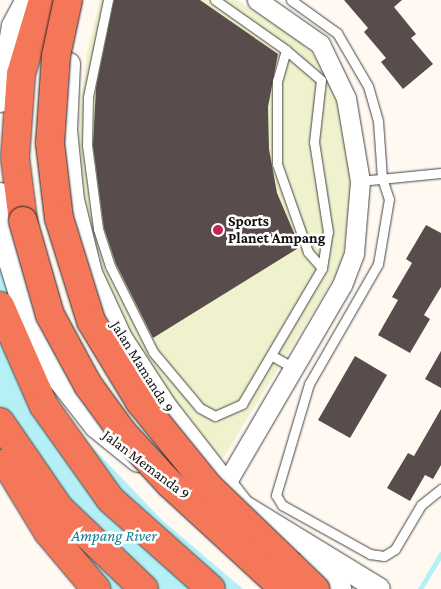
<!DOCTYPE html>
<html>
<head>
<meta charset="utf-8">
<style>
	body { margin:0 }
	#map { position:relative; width:441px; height:589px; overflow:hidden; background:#fff9f2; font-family:"Crimson Pro",serif }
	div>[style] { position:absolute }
	.pitch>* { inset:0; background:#eff2cc }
	.water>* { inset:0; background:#b6f0f7 }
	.stream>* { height:5px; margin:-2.5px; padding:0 2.5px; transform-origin:2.5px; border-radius:2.5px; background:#b6f0f7 }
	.building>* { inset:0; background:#584d4c }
	.roads { filter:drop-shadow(0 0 1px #434343) drop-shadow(0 0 1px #434343) }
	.service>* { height:9px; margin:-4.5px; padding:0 4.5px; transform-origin:4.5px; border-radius:4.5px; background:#fff }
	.minor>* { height:19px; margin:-9.5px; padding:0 9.5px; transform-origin:9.5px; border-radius:9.5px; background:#fff }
	.tertiary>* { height:22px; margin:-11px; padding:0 11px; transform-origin:11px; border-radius:11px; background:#fff }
	.motorway>* { height:28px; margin:-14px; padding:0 14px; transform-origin:14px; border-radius:14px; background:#f5775a }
	.bridges { filter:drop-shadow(0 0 1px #212121) drop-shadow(0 0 1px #212121) }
	.motorway-bridge>* { height:28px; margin:-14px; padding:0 14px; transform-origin:14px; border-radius:14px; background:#f5775a }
	.dots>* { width:14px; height:14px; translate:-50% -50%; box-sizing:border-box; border:2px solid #fff; border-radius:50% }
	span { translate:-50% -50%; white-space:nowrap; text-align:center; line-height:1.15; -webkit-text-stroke:5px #fff; paint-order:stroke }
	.poi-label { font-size:15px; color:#101010; font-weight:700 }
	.left { translate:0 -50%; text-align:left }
	.street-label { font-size:15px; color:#101010 }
	.water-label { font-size:16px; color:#168095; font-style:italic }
</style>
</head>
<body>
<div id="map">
	<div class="pitch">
		<div style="clip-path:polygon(100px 0,237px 0,297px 38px,321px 63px,338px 93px,354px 175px,342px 265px,223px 458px,216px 458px,126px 342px,89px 237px,78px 156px,79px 118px,87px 52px)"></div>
	</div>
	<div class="water">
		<div style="clip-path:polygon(0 247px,50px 395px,93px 448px,162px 520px,243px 589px,103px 589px,0 462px)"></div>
	</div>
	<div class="stream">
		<div style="left:420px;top:589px;width:41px;rotate:-59deg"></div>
	</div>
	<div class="building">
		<div style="clip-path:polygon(114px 0,200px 0,278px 54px,268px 107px,269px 149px,277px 193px,300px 247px,153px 338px,116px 264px,104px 228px,93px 145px,96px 88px)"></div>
		<div style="clip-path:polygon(344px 0,402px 0,394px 7px,416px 34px,411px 38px,433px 64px,403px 89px,381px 62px,386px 58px,364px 32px,368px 28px)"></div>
		<div style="clip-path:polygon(426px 225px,441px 233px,441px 287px,424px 315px,430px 319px,410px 353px,378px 335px,398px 300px,392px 297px,412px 263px,406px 259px)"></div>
		<div style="clip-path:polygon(441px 351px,441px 388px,425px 379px)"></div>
		<div style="clip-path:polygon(355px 356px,387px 375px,350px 438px,318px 420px)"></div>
		<div style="clip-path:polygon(441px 409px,441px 465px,433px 479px,425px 475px,410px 501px,387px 488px,408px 453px,414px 456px)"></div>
	</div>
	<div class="roads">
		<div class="service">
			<div style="left:108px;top:0;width:99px;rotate:101.7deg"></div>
			<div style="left:88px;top:97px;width:48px;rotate:91.2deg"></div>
			<div style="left:87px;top:145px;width:85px;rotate:82.5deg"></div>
			<div style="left:98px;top:229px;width:39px;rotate:72deg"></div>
			<div style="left:110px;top:266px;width:96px;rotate:63.4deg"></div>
			<div style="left:153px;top:352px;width:73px;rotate:50deg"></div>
			<div style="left:200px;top:408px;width:17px;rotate:28deg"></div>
			<div style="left:215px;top:416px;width:30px;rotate:-24deg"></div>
			<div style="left:242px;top:404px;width:158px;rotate:-59.5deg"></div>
			<div style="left:322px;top:268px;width:36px;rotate:-81deg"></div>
			<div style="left:328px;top:232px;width:91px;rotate:-98.8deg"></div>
			<div style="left:314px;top:142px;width:62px;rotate:-83.6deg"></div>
			<div style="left:321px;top:80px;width:46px;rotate:-139.4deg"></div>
			<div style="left:286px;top:50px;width:87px;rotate:-144.8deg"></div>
			<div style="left:291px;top:0;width:57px;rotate:35.7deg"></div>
			<div style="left:337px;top:33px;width:61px;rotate:59.7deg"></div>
			<div style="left:368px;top:86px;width:36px;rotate:74deg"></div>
			<div style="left:378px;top:121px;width:57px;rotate:86deg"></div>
			<div style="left:382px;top:178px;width:22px;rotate:72deg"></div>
			<div style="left:389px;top:199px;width:66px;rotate:99.6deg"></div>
			<div style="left:378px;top:264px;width:138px;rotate:119.9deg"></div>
			<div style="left:309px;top:384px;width:116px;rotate:106.6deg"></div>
			<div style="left:276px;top:495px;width:12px;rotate:59deg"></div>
			<div style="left:282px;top:505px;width:101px;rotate:29.1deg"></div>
			<div style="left:370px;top:554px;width:14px;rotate:8deg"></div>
			<div style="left:384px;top:556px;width:13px;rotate:-32deg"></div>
			<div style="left:395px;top:549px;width:51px;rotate:-59.4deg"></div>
			<div style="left:421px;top:505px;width:26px;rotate:-39deg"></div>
			<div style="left:286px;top:50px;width:32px;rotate:106deg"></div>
			<div style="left:277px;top:81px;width:83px;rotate:90deg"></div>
			<div style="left:277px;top:164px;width:93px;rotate:70.6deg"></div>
			<div style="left:308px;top:252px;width:21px;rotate:49deg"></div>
			<div style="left:360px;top:181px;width:81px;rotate:-5.6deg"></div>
			<div style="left:271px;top:355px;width:24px;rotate:30deg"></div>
		</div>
		<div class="minor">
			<div style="left:225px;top:485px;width:232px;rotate:-59.7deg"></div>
			<div style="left:342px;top:285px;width:34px;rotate:-69deg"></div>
			<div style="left:354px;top:253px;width:72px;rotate:-85.2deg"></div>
			<div style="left:360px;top:181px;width:84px;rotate:-99.6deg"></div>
			<div style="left:346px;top:98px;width:60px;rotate:-115.7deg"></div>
			<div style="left:320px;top:44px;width:77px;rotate:-145.1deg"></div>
		</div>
		<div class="tertiary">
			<div style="left:69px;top:64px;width:66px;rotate:92.6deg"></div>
			<div style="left:66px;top:130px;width:70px;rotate:84.3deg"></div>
			<div style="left:73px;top:200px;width:75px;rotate:76.1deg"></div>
			<div style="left:91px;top:273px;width:72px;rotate:65.2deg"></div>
			<div style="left:121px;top:338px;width:82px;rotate:56.9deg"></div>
			<div style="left:166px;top:407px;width:125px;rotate:52.1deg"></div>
			<div style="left:243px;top:506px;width:159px;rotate:31.4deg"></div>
			<div style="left:0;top:101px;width:76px;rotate:-80.2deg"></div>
			<div style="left:13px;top:26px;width:30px;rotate:-62deg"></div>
			<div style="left:0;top:194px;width:55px;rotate:83.8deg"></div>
			<div style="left:6px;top:249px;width:71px;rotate:72.8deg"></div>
			<div style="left:27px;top:317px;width:72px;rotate:62.7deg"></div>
			<div style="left:60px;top:381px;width:58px;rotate:52deg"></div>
			<div style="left:96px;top:427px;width:54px;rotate:39deg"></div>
			<div style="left:299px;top:565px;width:48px;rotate:30.3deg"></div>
		</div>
		<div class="motorway">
			<div style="left:23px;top:221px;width:64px;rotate:-97.2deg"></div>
			<div style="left:15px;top:158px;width:84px;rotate:-85.9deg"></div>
			<div style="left:21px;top:74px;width:77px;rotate:-73.4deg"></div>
			<div style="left:0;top:306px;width:109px;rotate:66.3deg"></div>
			<div style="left:44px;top:406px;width:114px;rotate:54.6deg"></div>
			<div style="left:110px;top:499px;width:135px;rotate:41.7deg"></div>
			<div style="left:0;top:422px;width:104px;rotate:55.5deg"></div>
			<div style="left:59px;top:508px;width:117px;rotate:43.6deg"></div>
			<div style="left:6px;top:463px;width:81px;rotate:58.7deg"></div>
			<div style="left:48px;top:532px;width:75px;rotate:49.9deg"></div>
		</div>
	</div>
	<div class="bridges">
		<div class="motorway-bridge">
			<div style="left:68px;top:0;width:57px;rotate:102.1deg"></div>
			<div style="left:56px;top:56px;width:87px;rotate:93.9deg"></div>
			<div style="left:50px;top:143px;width:76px;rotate:83.2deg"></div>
			<div style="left:59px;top:218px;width:108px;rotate:72.7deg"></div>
			<div style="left:91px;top:321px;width:95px;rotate:58.8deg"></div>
			<div style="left:140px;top:402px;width:108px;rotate:51deg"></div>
			<div style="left:208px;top:486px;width:149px;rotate:43.9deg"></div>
			<div style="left:23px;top:221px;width:98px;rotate:74deg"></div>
			<div style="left:50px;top:315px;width:80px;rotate:61.5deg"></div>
			<div style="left:88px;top:385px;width:59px;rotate:53.9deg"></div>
			<div style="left:123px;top:433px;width:69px;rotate:47.3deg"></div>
			<div style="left:170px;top:484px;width:155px;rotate:42.6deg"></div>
		</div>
	</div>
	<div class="dots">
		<div style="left:218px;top:230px;background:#c22557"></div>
	</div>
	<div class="poi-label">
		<span class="left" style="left:228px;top:230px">Sports<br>Planet Ampang</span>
	</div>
	<div class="street-label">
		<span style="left:142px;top:367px;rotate:58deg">Jalan Mamanda 9</span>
		<span style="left:146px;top:465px;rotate:37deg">Jalan Memanda 9</span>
	</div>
	<div class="water-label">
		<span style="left:114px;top:536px">Ampang River</span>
	</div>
</div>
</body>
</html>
